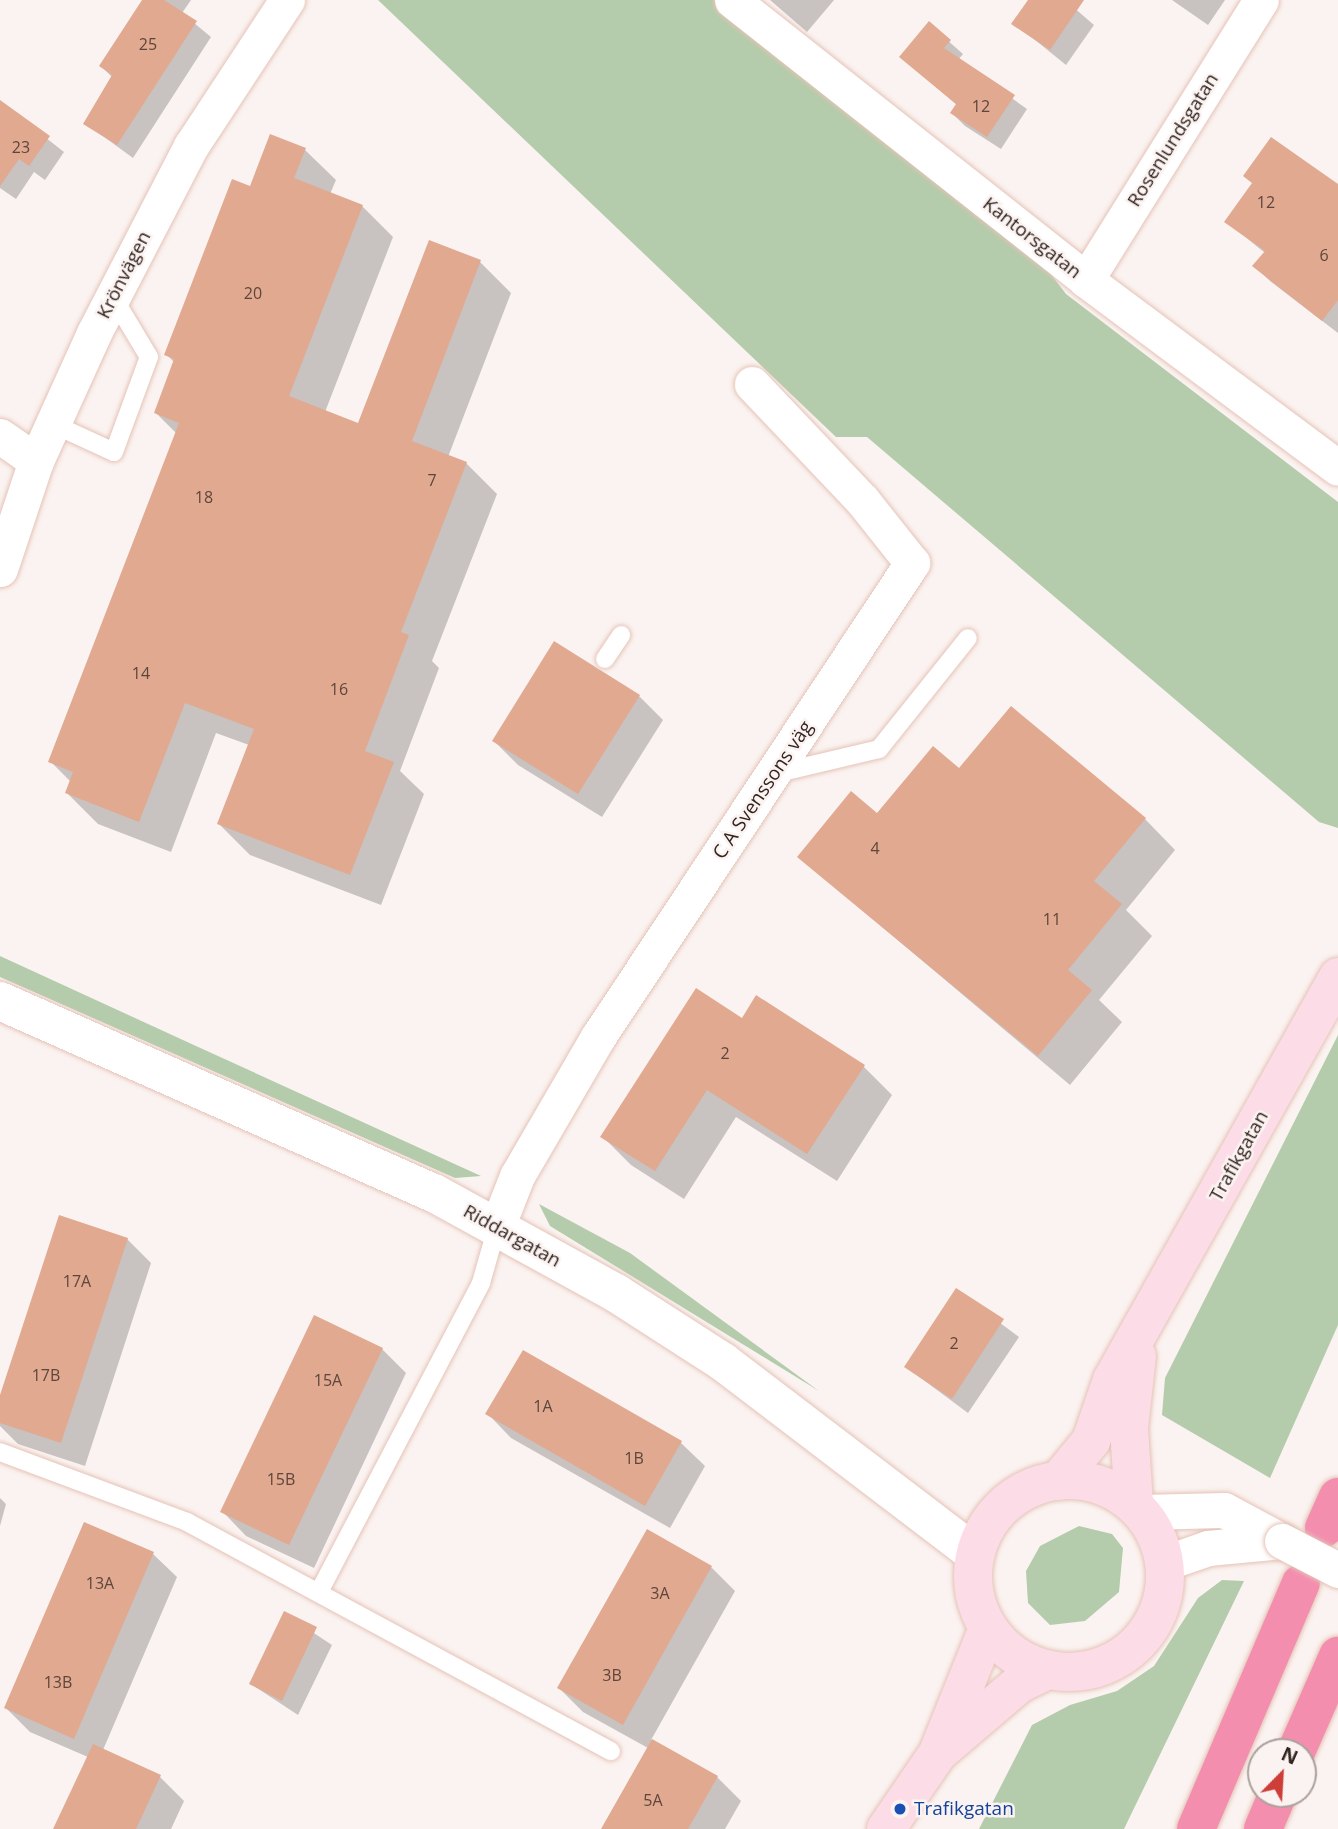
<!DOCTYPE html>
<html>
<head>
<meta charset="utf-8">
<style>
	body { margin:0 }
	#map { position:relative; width:1338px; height:1829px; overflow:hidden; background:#fbf3f1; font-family:"Open Sans",sans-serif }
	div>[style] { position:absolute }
	.green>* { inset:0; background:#b4ccab }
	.shadow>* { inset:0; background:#0003 }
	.building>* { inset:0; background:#e0a990 }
	.roads { filter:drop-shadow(0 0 2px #e5c3b7) drop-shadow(0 0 2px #e5c3b7) }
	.service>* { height:18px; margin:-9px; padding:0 9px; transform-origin:9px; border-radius:9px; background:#fff }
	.minor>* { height:35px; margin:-17.5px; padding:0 17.5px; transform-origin:17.5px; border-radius:17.5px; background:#fff }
	.tertiary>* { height:38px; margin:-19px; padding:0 19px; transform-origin:19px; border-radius:19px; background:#fff }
	.secondary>* { height:38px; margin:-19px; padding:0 19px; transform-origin:19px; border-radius:19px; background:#fcdde7 }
	.secondary>.ring { margin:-19px; padding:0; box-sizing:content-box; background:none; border:38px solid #fcdde7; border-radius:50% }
	.motorway>* { height:38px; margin:-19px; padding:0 19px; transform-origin:19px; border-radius:19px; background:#f48eaf }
	.bridges { filter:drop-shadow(0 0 2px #e5c3b7) drop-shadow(0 0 2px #e5c3b7) }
	.minor-bridge>* { height:35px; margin:-17.5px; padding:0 17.5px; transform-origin:17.5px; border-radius:17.5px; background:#fff }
	.dots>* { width:19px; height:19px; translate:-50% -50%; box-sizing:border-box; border:4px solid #fbf3f1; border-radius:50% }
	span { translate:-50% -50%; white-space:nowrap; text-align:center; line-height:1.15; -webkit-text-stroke:5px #fbf3f1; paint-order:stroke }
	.number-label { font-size:16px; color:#5e463c }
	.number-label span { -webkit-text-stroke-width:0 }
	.street-label { font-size:19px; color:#322520 }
	.transit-label { font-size:19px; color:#164399 }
	.left { translate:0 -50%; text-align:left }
	.north { position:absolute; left:1247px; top:1738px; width:70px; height:70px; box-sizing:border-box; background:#fbf3f1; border:2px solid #aba19d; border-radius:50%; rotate:24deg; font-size:19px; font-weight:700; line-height:28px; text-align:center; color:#322520 }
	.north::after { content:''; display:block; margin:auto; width:24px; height:32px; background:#cd3e39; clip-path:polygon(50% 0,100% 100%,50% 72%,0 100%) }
</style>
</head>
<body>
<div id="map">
	<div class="green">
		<div style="clip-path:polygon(378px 0,714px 0,1047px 269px,1066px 294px,1338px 502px,1338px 828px,1319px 822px,867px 437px,836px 437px)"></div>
		<div style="clip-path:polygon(0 956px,196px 1046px,481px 1176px,455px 1178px,0 977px)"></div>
		<div style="clip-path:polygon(1338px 1035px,1338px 1325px,1270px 1478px,1162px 1415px,1165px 1378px)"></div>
		<div style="clip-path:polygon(539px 1204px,630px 1253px,819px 1391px,550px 1226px)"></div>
		<div style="clip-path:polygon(1079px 1526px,1112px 1534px,1123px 1548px,1119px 1592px,1085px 1621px,1050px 1625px,1028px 1603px,1026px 1571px,1040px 1546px)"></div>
		<div style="clip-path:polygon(1222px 1580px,1244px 1581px,1124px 1829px,979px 1829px,1032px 1725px,1070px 1705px,1117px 1691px,1154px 1666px,1198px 1598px)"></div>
	</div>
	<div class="shadow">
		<div style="clip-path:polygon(144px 0,191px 0,182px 13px,211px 37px,133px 158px,85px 123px,113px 78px,101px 66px)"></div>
		<div style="clip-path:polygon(770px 0,834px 0,807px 32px)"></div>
		<div style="clip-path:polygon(1030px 0,1065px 0,1094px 25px,1066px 65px,1014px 23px)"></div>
		<div style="clip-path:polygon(1172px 0,1225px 0,1208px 25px)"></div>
		<div style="clip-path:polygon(929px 24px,963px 54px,958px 60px,1027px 109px,1001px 149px,965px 126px,952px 113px,957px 105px,901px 57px)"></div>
		<div style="clip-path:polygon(0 102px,64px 152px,45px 180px,34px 172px,16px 199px,0 188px)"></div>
		<div style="clip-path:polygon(305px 150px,336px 180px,330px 194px,362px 206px,393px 237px,325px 412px,359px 425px,480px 262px,511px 293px,448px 457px,466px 463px,497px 494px,432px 661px,439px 668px,400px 771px,424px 794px,381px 905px,250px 855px,219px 824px,249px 745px,216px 733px,171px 852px,98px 824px,67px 793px,71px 782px,51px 762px,177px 434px,156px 413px,175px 363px,166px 354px,251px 188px)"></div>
		<div style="clip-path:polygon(1254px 184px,1338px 220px,1338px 333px,1270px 281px,1255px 266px,1265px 253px,1227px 222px)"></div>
		<div style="clip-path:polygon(639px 696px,663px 720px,602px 817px,518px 765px,494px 741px)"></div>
		<div style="clip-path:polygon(959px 771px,1145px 819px,1175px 850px,1126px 910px,1152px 936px,1099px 1000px,1122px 1022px,1070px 1085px,799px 857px)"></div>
		<div style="clip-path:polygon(742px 1020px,864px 1067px,892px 1095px,837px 1181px,736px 1117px,684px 1199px,631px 1165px,602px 1136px)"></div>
		<div style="clip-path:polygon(127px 1239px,151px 1263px,85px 1466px,18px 1444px,0 1426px,0 1401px)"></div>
		<div style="clip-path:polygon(957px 1291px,1019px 1337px,968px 1413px,906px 1367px)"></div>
		<div style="clip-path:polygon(382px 1349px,406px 1373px,314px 1568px,246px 1536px,223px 1512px)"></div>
		<div style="clip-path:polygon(523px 1352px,681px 1443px,705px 1466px,670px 1528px,511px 1438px,488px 1414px)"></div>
		<div style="clip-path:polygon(0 1498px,6px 1504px,0 1526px)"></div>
		<div style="clip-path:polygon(153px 1554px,177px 1577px,103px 1750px,160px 1777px,184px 1801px,171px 1829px,55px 1829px,88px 1757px,30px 1732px,6px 1708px)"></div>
		<div style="clip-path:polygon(711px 1567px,735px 1591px,651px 1740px,717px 1777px,741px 1801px,725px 1829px,603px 1829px,648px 1748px,583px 1712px,559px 1688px)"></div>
		<div style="clip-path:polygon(285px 1614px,332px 1645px,298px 1715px,251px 1684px)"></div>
	</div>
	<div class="building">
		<div style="clip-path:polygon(142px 0,164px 0,197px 21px,117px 145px,83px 124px,112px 75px,99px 66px)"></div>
		<div style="clip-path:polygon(1028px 0,1084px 0,1050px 50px,1011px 24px)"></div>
		<div style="clip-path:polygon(929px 21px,951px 40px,944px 48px,1015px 95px,987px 137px,950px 113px,956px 104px,899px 57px)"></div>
		<div style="clip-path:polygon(0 100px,50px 136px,29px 166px,19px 159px,0 186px)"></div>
		<div style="clip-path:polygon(270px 134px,306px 148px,294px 178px,363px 205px,289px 396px,358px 423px,429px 240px,481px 260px,412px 441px,467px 462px,401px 632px,409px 635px,365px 751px,394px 762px,350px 875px,217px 824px,254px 729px,185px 703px,139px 822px,65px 793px,73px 772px,48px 762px,179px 423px,154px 413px,174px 359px,164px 355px,232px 179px,250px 186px)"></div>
		<div style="clip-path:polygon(1271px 137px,1338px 184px,1338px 300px,1322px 321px,1252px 266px,1265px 251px,1224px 222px,1252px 183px,1243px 176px)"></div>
		<div style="clip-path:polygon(554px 641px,640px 695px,578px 794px,492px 741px)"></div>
		<div style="clip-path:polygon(1011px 706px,1146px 818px,1094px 881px,1122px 904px,1068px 970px,1092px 990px,1038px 1056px,797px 857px,851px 791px,877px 813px,933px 746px,959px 768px)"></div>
		<div style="clip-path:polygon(696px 988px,742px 1018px,756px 995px,865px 1065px,807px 1154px,707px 1090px,655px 1171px,600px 1137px)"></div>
		<div style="clip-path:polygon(59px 1215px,128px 1238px,61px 1443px,0 1423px,0 1395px)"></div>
		<div style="clip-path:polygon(956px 1288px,1004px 1319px,952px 1399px,904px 1367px)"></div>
		<div style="clip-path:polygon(314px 1315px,383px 1348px,289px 1545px,220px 1512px)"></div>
		<div style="clip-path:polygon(523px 1350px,682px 1441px,645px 1506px,485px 1414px)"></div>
		<div style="clip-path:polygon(84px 1522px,154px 1552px,74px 1739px,4px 1708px)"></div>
		<div style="clip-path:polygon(647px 1529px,712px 1566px,623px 1725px,557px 1688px)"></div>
		<div style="clip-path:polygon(284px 1611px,317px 1627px,282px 1701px,249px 1684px)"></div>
		<div style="clip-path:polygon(652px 1739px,718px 1776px,688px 1829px,601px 1829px)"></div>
		<div style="clip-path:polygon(93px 1744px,161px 1775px,136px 1829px,53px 1829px)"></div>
	</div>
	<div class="roads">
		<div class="service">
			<div style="left:53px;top:424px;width:67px;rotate:24.7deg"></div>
			<div style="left:114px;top:452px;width:101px;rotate:-69.8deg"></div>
			<div style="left:149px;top:357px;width:70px;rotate:-121deg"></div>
			<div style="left:605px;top:659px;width:29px;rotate:-56deg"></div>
			<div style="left:774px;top:774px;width:108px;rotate:-13.4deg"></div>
			<div style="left:879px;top:749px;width:142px;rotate:-51.3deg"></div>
			<div style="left:0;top:1452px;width:200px;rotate:20.5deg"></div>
			<div style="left:187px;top:1522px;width:482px;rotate:28.4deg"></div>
			<div style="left:320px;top:1590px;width:347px;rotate:-62.3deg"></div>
			<div style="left:481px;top:1283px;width:58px;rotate:-74.1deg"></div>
		</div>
		<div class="minor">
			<div style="left:732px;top:0;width:451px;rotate:38.3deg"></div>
			<div style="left:1086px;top:280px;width:314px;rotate:36.7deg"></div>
			<div style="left:1086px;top:280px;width:330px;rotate:-58deg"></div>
			<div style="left:0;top:436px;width:44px;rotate:34.8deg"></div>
			<div style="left:0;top:569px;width:114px;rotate:-71.6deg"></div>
			<div style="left:36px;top:461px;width:141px;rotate:-65.6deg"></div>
			<div style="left:94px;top:333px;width:211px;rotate:-62.6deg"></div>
			<div style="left:191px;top:146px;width:175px;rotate:-56.7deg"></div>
			<div style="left:497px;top:1227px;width:55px;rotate:-68.6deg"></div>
			<div style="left:517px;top:1176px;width:161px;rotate:-59.8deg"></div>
			<div style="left:598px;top:1037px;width:569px;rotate:-56.48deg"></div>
			<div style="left:912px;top:563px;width:80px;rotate:-128.4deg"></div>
			<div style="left:862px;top:500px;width:160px;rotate:-133.5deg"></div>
			<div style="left:1141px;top:1512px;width:83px;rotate:-1.4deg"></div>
			<div style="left:1224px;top:1510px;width:66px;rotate:28.1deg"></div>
			<div style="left:1165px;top:1563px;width:46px;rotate:-19.2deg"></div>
			<div style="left:1208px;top:1548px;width:74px;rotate:-5.4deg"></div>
		</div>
		<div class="tertiary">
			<div style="left:0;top:1001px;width:475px;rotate:23.9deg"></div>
			<div style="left:434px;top:1193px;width:208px;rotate:28.8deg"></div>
			<div style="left:616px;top:1293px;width:127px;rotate:32.8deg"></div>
			<div style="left:723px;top:1362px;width:317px;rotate:37.3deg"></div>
		</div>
		<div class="secondary">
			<div class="ring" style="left:973px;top:1480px;width:154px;height:154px"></div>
			<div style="left:1058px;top:1481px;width:52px;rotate:-50.5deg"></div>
			<div style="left:1091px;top:1441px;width:65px;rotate:-71deg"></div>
			<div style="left:1112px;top:1380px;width:462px;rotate:-60.7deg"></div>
			<div style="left:1134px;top:1504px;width:76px;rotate:-93.8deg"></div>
			<div style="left:1129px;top:1428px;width:72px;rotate:-83.7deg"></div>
			<div style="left:939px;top:1750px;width:131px;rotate:-68.1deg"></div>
			<div style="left:886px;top:1829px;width:92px;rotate:-55.6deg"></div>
			<div style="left:938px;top:1753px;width:106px;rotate:-40.4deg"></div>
			<div style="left:1019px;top:1684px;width:32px;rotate:-26deg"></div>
		</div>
		<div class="motorway">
			<div style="left:1324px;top:1528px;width:34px;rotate:-66deg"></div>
			<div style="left:1296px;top:1752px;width:105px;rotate:-66.4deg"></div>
			<div style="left:1196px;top:1829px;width:267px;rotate:-66.9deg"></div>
			<div style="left:1263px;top:1829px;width:38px;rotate:-67deg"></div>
		</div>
	</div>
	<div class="bridges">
		<div class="minor-bridge">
			<div style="left:1282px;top:1541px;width:63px;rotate:27.4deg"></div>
		</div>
	</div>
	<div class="dots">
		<div style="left:900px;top:1809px;background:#1a4fb4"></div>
	</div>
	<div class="number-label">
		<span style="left:148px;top:44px">25</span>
		<span style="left:981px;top:106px">12</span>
		<span style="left:21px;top:147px">23</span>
		<span style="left:1266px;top:202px">12</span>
		<span style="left:1324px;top:255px">6</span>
		<span style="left:253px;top:293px">20</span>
		<span style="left:432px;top:480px">7</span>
		<span style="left:204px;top:497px">18</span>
		<span style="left:141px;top:673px">14</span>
		<span style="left:339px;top:689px">16</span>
		<span style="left:875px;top:848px">4</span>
		<span style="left:1052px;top:919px">11</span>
		<span style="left:725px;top:1053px">2</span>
		<span style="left:77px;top:1281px">17A</span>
		<span style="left:954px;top:1343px">2</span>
		<span style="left:46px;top:1375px">17B</span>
		<span style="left:328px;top:1380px">15A</span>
		<span style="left:543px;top:1406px">1A</span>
		<span style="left:634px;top:1458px">1B</span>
		<span style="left:281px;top:1479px">15B</span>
		<span style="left:100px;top:1583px">13A</span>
		<span style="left:660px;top:1593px">3A</span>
		<span style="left:612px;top:1675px">3B</span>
		<span style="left:58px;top:1682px">13B</span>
		<span style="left:653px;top:1800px">5A</span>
	</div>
	<div class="street-label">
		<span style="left:1173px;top:140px;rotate:-58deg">Rosenlundsgatan</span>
		<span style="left:1032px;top:238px;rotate:38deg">Kantorsgatan</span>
		<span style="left:124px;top:275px;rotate:-63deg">Krönvägen</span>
		<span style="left:763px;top:790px;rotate:-56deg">C A Svenssons väg</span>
		<span style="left:1239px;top:1156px;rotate:-61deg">Trafikgatan</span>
		<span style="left:512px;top:1236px;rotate:29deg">Riddargatan</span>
	</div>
	<div class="transit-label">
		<span class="left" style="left:914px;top:1809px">Trafikgatan</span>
	</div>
	<div class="north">N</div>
</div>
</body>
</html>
